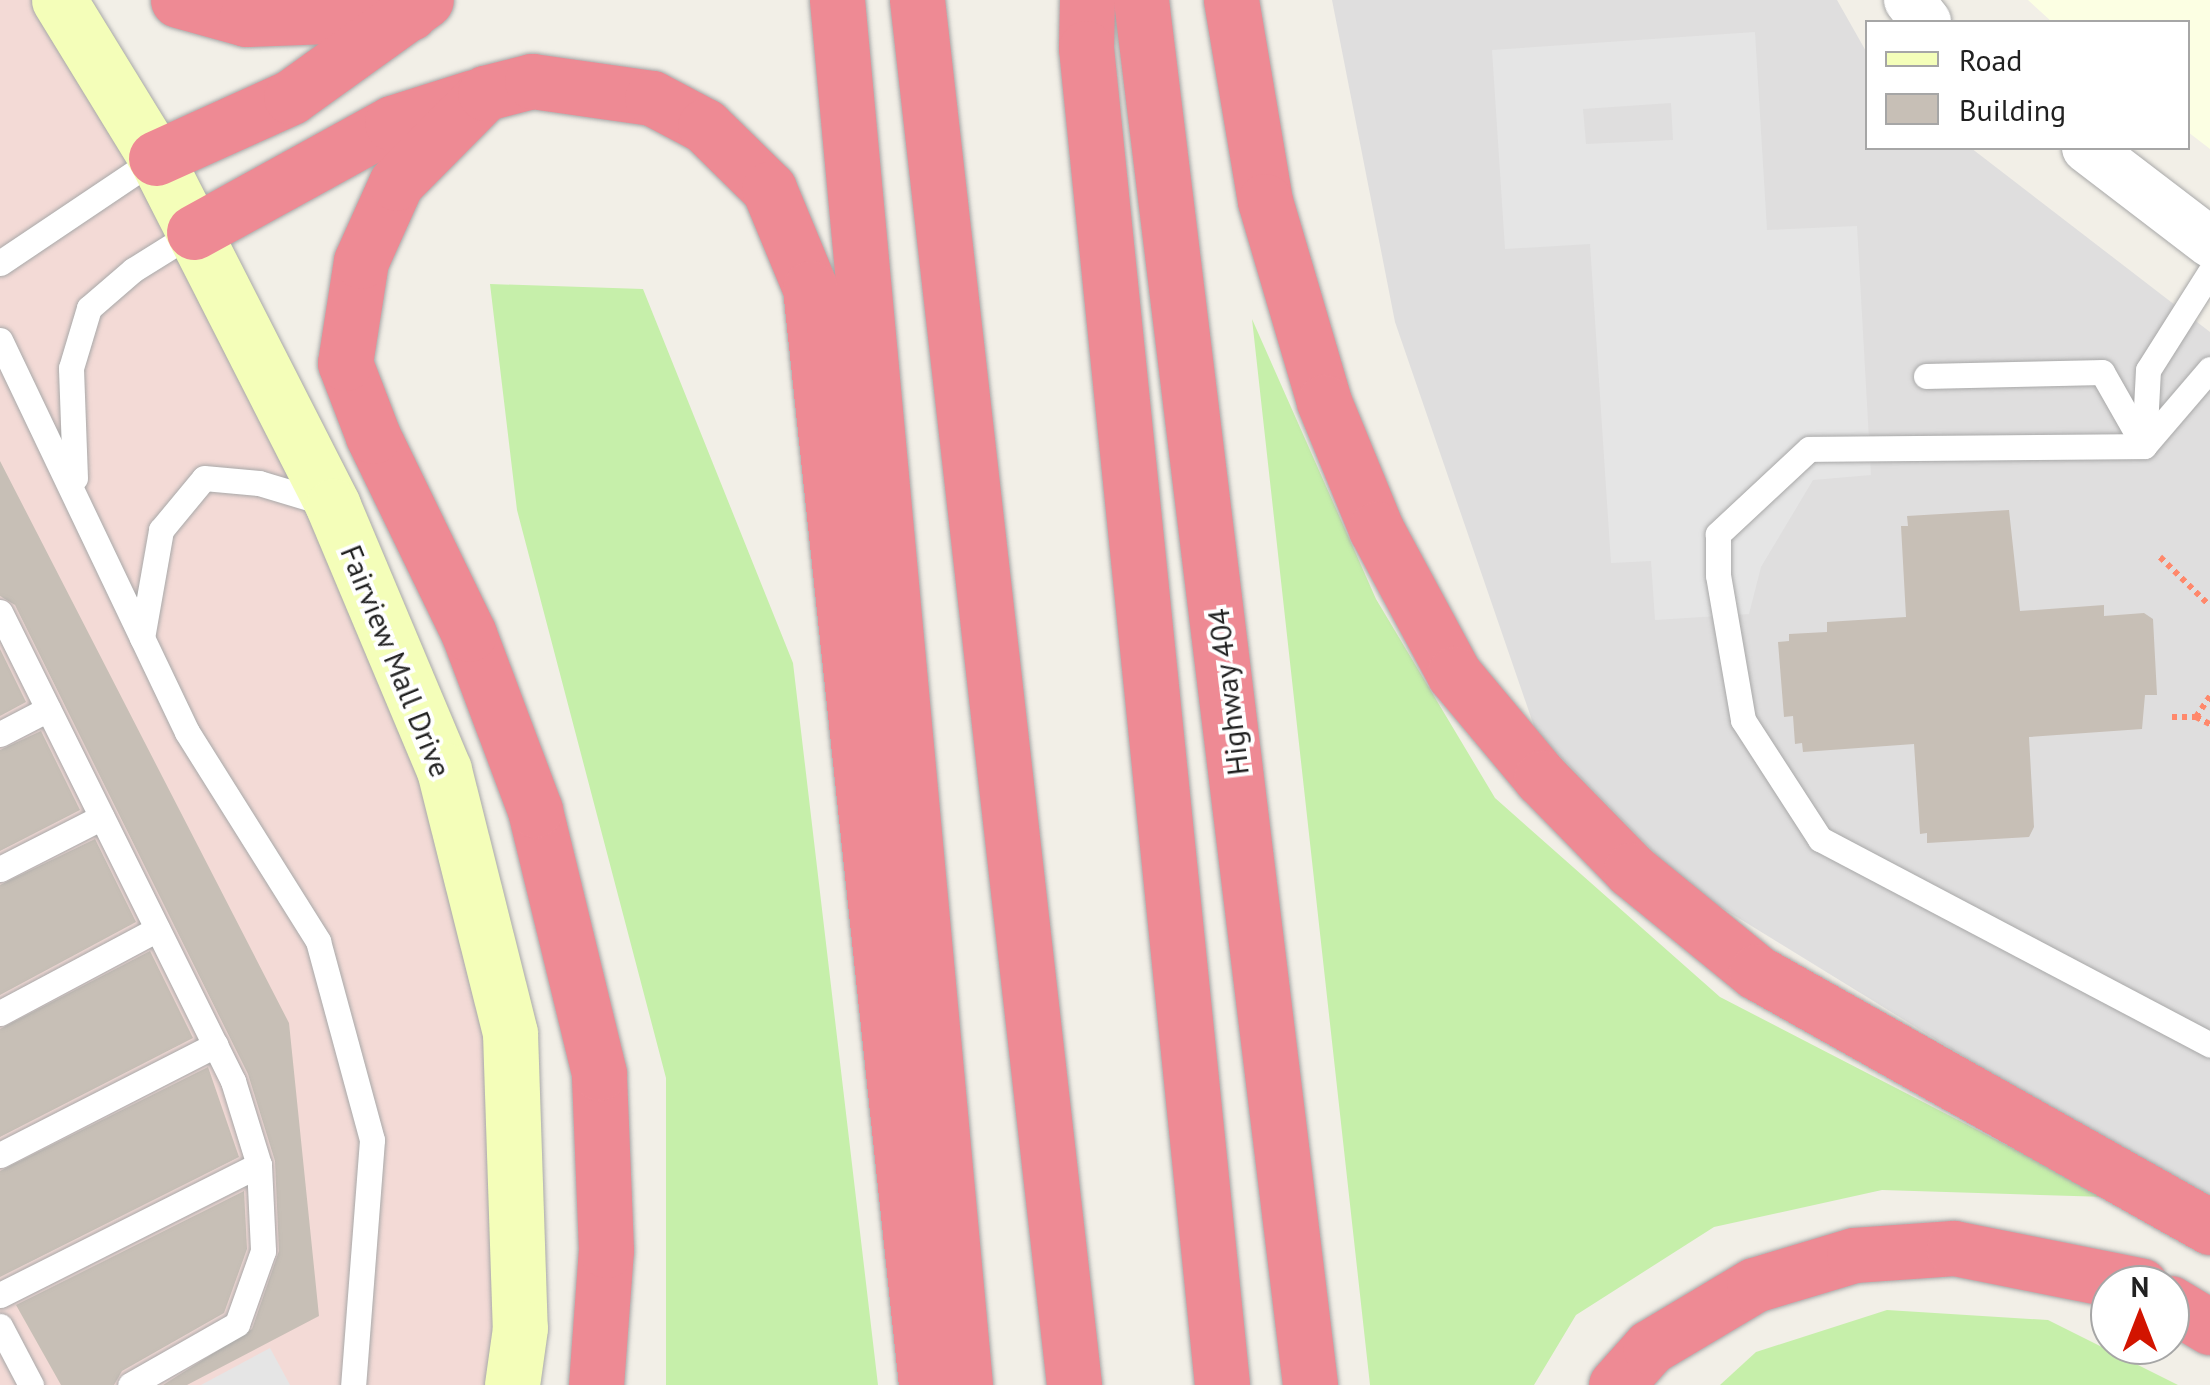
<!DOCTYPE html>
<html>
<head>
<meta charset="utf-8">
<style>
	body { margin:0 }
	#map { position:relative; width:2210px; height:1385px; overflow:hidden; background:#f2efe7; font-family:"PT Sans",sans-serif }
	div>[style] { position:absolute }
	.residential>* { inset:0; background:#dfdede }
	.commercial>* { inset:0; background:#f3dad6 }
	.education>* { inset:0; background:#fcffe3 }
	.grass>* { inset:0; background:#c6efaa }
	.parking>* { inset:0; background:#e5e5e5 }
	.building>* { inset:0; background:#c7bfb6 }
	.path>* { height:6px; margin-top:-3px; transform-origin:0; background:repeating-linear-gradient(90deg,#ff886b 0 5px,transparent 0 10px) }
	.roads { filter:drop-shadow(0 0 2px #a8a8a8) drop-shadow(0 0 2px #a8a8a8) }
	.lane>* { height:25px; margin:-12.5px; padding:0 12.5px; transform-origin:12.5px; border-radius:12.5px; background:#fff }
	.street>* { height:50px; margin:-25px; padding:0 25px; transform-origin:25px; border-radius:25px; background:#fff }
	.secondary>* { height:55px; margin:-27.5px; padding:0 27.5px; transform-origin:27.5px; border-radius:27.5px; background:#f4feb9 }
	.highway>* { height:55px; margin:-27.5px; padding:0 27.5px; transform-origin:27.5px; border-radius:27.5px; background:#ee8a94 }
	span { translate:-50% -50%; white-space:nowrap; text-align:center; line-height:1.15; -webkit-text-stroke:8px #fff; paint-order:stroke }
	.street-label { font-size:30px; color:#212121 }
	.legend { position:absolute; left:1865px; top:20px; width:325px; height:130px; box-sizing:border-box; background:#fff; border:2px solid #a6a6a6; margin:0; padding:12px 18px; list-style:none; font-size:30px; color:#212121 }
	.legend li { display:flex; align-items:center; gap:20px; height:50px }
	.legend b { width:50px; border:2px solid #a6a6a6 }
	.north { position:absolute; left:2090px; top:1265px; width:100px; height:100px; box-sizing:border-box; background:#fff; border:2px solid #a6a6a6; border-radius:50%; rotate:0deg; font-size:28px; font-weight:700; line-height:40px; text-align:center; color:#212121 }
	.north::after { content:''; display:block; margin:auto; width:35px; height:45px; background:#d21400; clip-path:polygon(50% 0,100% 100%,50% 72%,0 100%) }
</style>
</head>
<body>
<div id="map">
	<div class="residential">
		<div style="clip-path:polygon(1332px 0,1837px 0,1867px 53px,1868px 148px,1971px 148px,2210px 332px,2210px 1208px,1688px 887px,1536px 732px,1395px 322px)"></div>
	</div>
	<div class="commercial">
		<div style="clip-path:polygon(0 0,59px 0,333px 506px,510px 1033px,512px 1385px,0 1385px)"></div>
	</div>
	<div class="education">
		<div style="clip-path:polygon(2028px 0,2210px 0,2210px 149px,2188px 132px,2188px 22px,2052px 22px)"></div>
	</div>
	<div class="grass">
		<div style="clip-path:polygon(490px 284px,643px 289px,793px 663px,878px 1385px,666px 1385px,666px 1078px,517px 510px)"></div>
		<div style="clip-path:polygon(1252px 319px,1376px 599px,1495px 798px,1720px 997px,2107px 1197px,1882px 1190px,1714px 1227px,1576px 1315px,1534px 1385px,1370px 1385px)"></div>
		<div style="clip-path:polygon(1887px 1310px,2048px 1320px,2178px 1385px,1720px 1385px,1756px 1352px)"></div>
	</div>
	<div class="parking">
		<div style="clip-path:polygon(evenodd,1755px 32px,1767px 230px,1857px 226px,1871px 475px,1813px 480px,1761px 567px,1749px 614px,1655px 620px,1651px 561px,1611px 563px,1590px 244px,1505px 249px,1492px 50px,1755px 32px,1671px 103px,1673px 140px,1586px 144px,1583px 109px,1671px 103px)"></div>
		<div style="clip-path:polygon(270px 1348px,290px 1385px,201px 1385px)"></div>
	</div>
	<div class="building">
		<div style="clip-path:polygon(0 461px,289px 1023px,319px 1316px,187px 1385px,163px 1385px,252px 1329px,279px 1251px,275px 1161px,248px 1074px,15px 605px,0 596px)"></div>
		<div style="clip-path:polygon(2009px 510px,2020px 611px,2104px 605px,2104px 616px,2144px 613px,2153px 619px,2157px 695px,2145px 695px,2142px 729px,2029px 737px,2034px 827px,2029px 837px,1927px 843px,1927px 833px,1920px 834px,1914px 744px,1803px 752px,1802px 743px,1795px 744px,1793px 716px,1784px 717px,1778px 642px,1789px 641px,1789px 634px,1827px 632px,1827px 622px,1906px 617px,1901px 526px,1908px 526px,1907px 516px)"></div>
		<div style="clip-path:polygon(0 649px,26px 702px,0 716px)"></div>
		<div style="clip-path:polygon(41px 731px,80px 810px,0 851px,0 750px)"></div>
		<div style="clip-path:polygon(95px 839px,136px 922px,0 995px,0 885px)"></div>
		<div style="clip-path:polygon(150px 951px,193px 1038px,0 1137px,0 1029px)"></div>
		<div style="clip-path:polygon(208px 1067px,239px 1157px,0 1277px,0 1171px)"></div>
		<div style="clip-path:polygon(244px 1191px,247px 1249px,224px 1313px,122px 1371px,114px 1385px,61px 1385px,16px 1305px)"></div>
	</div>
	<div class="path">
		<div style="left:2160px;top:557px;width:70px;rotate:44.4deg"></div>
		<div style="left:2172px;top:717px;width:24px"></div>
		<div style="left:2196px;top:717px;width:25px;rotate:-56deg"></div>
		<div style="left:2196px;top:717px;width:16px;rotate:27deg"></div>
	</div>
	<div class="roads">
		<div class="lane">
			<div style="left:0;top:263px;width:188px;rotate:-33.9deg"></div>
			<div style="left:0;top:340px;width:434px;rotate:64.5deg"></div>
			<div style="left:187px;top:732px;width:247px;rotate:57.9deg"></div>
			<div style="left:318px;top:941px;width:206px;rotate:74.8deg"></div>
			<div style="left:372px;top:1140px;width:246px;rotate:94.4deg"></div>
			<div style="left:2210px;top:369px;width:101px;rotate:130.6deg"></div>
			<div style="left:2144px;top:446px;width:335px;rotate:179.5deg"></div>
			<div style="left:1809px;top:449px;width:125px;rotate:137deg"></div>
			<div style="left:1718px;top:534px;width:41px;rotate:90deg"></div>
			<div style="left:1718px;top:575px;width:147px;rotate:80.2deg"></div>
			<div style="left:1743px;top:720px;width:142px;rotate:57.1deg"></div>
			<div style="left:1820px;top:839px;width:441px;rotate:27.8deg"></div>
			<div style="left:1926px;top:376px;width:176px;rotate:-1.3deg"></div>
			<div style="left:2102px;top:372px;width:85px;rotate:60.4deg"></div>
			<div style="left:2144px;top:446px;width:76px;rotate:-87deg"></div>
			<div style="left:2148px;top:370px;width:116px;rotate:-57.7deg"></div>
			<div style="left:75px;top:478px;width:110px;rotate:-92.1deg"></div>
			<div style="left:71px;top:368px;width:63px;rotate:-73.3deg"></div>
			<div style="left:89px;top:308px;width:58px;rotate:-40.8deg"></div>
			<div style="left:133px;top:270px;width:72px;rotate:-31.9deg"></div>
			<div style="left:0;top:612px;width:524px;rotate:63.58deg"></div>
			<div style="left:233px;top:1081px;width:88px;rotate:72.8deg"></div>
			<div style="left:259px;top:1165px;width:86px;rotate:87.3deg"></div>
			<div style="left:263px;top:1251px;width:77px;rotate:109.6deg"></div>
			<div style="left:237px;top:1324px;width:123px;rotate:150.3deg"></div>
			<div style="left:142px;top:638px;width:110px;rotate:-80deg"></div>
			<div style="left:161px;top:530px;width:67px;rotate:-50.4deg"></div>
			<div style="left:204px;top:478px;width:55px;rotate:5.2deg"></div>
			<div style="left:259px;top:483px;width:73px;rotate:16.7deg"></div>
			<div style="left:0;top:734px;width:54px;rotate:-27.5deg"></div>
			<div style="left:0;top:869px;width:114px;rotate:-27deg"></div>
			<div style="left:0;top:1013px;width:178px;rotate:-28.1deg"></div>
			<div style="left:0;top:1155px;width:242px;rotate:-27.1deg"></div>
			<div style="left:0;top:1295px;width:290px;rotate:-26.7deg"></div>
			<div style="left:0;top:1326px;width:67px;rotate:62.3deg"></div>
		</div>
		<div class="street">
			<div style="left:1909px;top:0;width:28px;rotate:52deg"></div>
			<div style="left:2087px;top:148px;width:155px;rotate:37.4deg"></div>
		</div>
		<div class="secondary">
			<div style="left:59px;top:0;width:185px;rotate:58.5deg"></div>
			<div style="left:156px;top:158px;width:390px;rotate:63deg"></div>
			<div style="left:333px;top:506px;width:286px;rotate:67.2deg"></div>
			<div style="left:444px;top:770px;width:271px;rotate:75.9deg"></div>
			<div style="left:510px;top:1033px;width:295px;rotate:88.1deg"></div>
			<div style="left:520px;top:1328px;width:58px;rotate:98deg"></div>
		</div>
		<div class="highway">
			<div style="left:178px;top:0;width:71px;rotate:15.6deg"></div>
			<div style="left:246px;top:19px;width:164px;rotate:-2.1deg"></div>
			<div style="left:837px;top:0;width:1391px;rotate:84.72deg"></div>
			<div style="left:917px;top:0;width:1394px;rotate:83.53deg"></div>
			<div style="left:1087px;top:0;width:48px;rotate:91.2deg"></div>
			<div style="left:1086px;top:48px;width:1344px;rotate:84.19deg"></div>
			<div style="left:1141px;top:0;width:1395px;rotate:83.04deg"></div>
			<div style="left:1231px;top:0;width:204px;rotate:80.4deg"></div>
			<div style="left:1265px;top:201px;width:209px;rotate:73.6deg"></div>
			<div style="left:1324px;top:402px;width:137px;rotate:67.7deg"></div>
			<div style="left:1376px;top:529px;width:165px;rotate:61.7deg"></div>
			<div style="left:1454px;top:674px;width:136px;rotate:50.1deg"></div>
			<div style="left:1541px;top:778px;width:129px;rotate:45.6deg"></div>
			<div style="left:1631px;top:870px;width:161px;rotate:39.2deg"></div>
			<div style="left:1756px;top:972px;width:521px;rotate:29.32deg"></div>
			<div style="left:156px;top:158px;width:148px;rotate:-24.3deg"></div>
			<div style="left:291px;top:97px;width:166px;rotate:-35.7deg"></div>
			<div style="left:194px;top:232px;width:226px;rotate:-28.8deg"></div>
			<div style="left:392px;top:123px;width:86px;rotate:-17.6deg"></div>
			<div style="left:2170px;top:1303px;width:47px;rotate:31deg"></div>
			<div style="left:596px;top:1385px;width:135px;rotate:-85.8deg"></div>
			<div style="left:606px;top:1250px;width:177px;rotate:-92.3deg"></div>
			<div style="left:599px;top:1073px;width:271px;rotate:-103.7deg"></div>
			<div style="left:535px;top:810px;width:188px;rotate:-110.6deg"></div>
			<div style="left:469px;top:634px;width:220px;rotate:-115.9deg"></div>
			<div style="left:373px;top:436px;width:78px;rotate:-111deg"></div>
			<div style="left:345px;top:363px;width:103px;rotate:-81.1deg"></div>
			<div style="left:361px;top:261px;width:85px;rotate:-65.8deg"></div>
			<div style="left:396px;top:183px;width:127px;rotate:-45.3deg"></div>
			<div style="left:485px;top:93px;width:49px;rotate:-14.3deg"></div>
			<div style="left:532px;top:81px;width:121px;rotate:8.1deg"></div>
			<div style="left:652px;top:98px;width:60px;rotate:27.8deg"></div>
			<div style="left:705px;top:126px;width:90px;rotate:44.5deg"></div>
			<div style="left:769px;top:189px;width:107px;rotate:67.5deg"></div>
			<div style="left:810px;top:288px;width:1103px;rotate:83.96deg"></div>
			<div style="left:1616px;top:1385px;width:51px;rotate:-48.2deg"></div>
			<div style="left:1650px;top:1347px;width:121px;rotate:-30.8deg"></div>
			<div style="left:1754px;top:1285px;width:104px;rotate:-16.7deg"></div>
			<div style="left:1854px;top:1255px;width:100px;rotate:-4deg"></div>
			<div style="left:1954px;top:1248px;width:190px;rotate:11.3deg"></div>
		</div>
	</div>
	<div class="street-label">
		<span style="left:396px;top:661px;rotate:68deg">Fairview Mall Drive</span>
		<span style="left:1228px;top:692px;rotate:-97deg">Highway 404</span>
	</div>
	<ul class="legend">
	<li><b style="height:12px;background:#f4feb9"></b>Road</li>
	<li><b style="height:28px;background:#c7bfb6"></b>Building</li>
	</ul>
	<div class="north">N</div>
</div>
</body>
</html>
